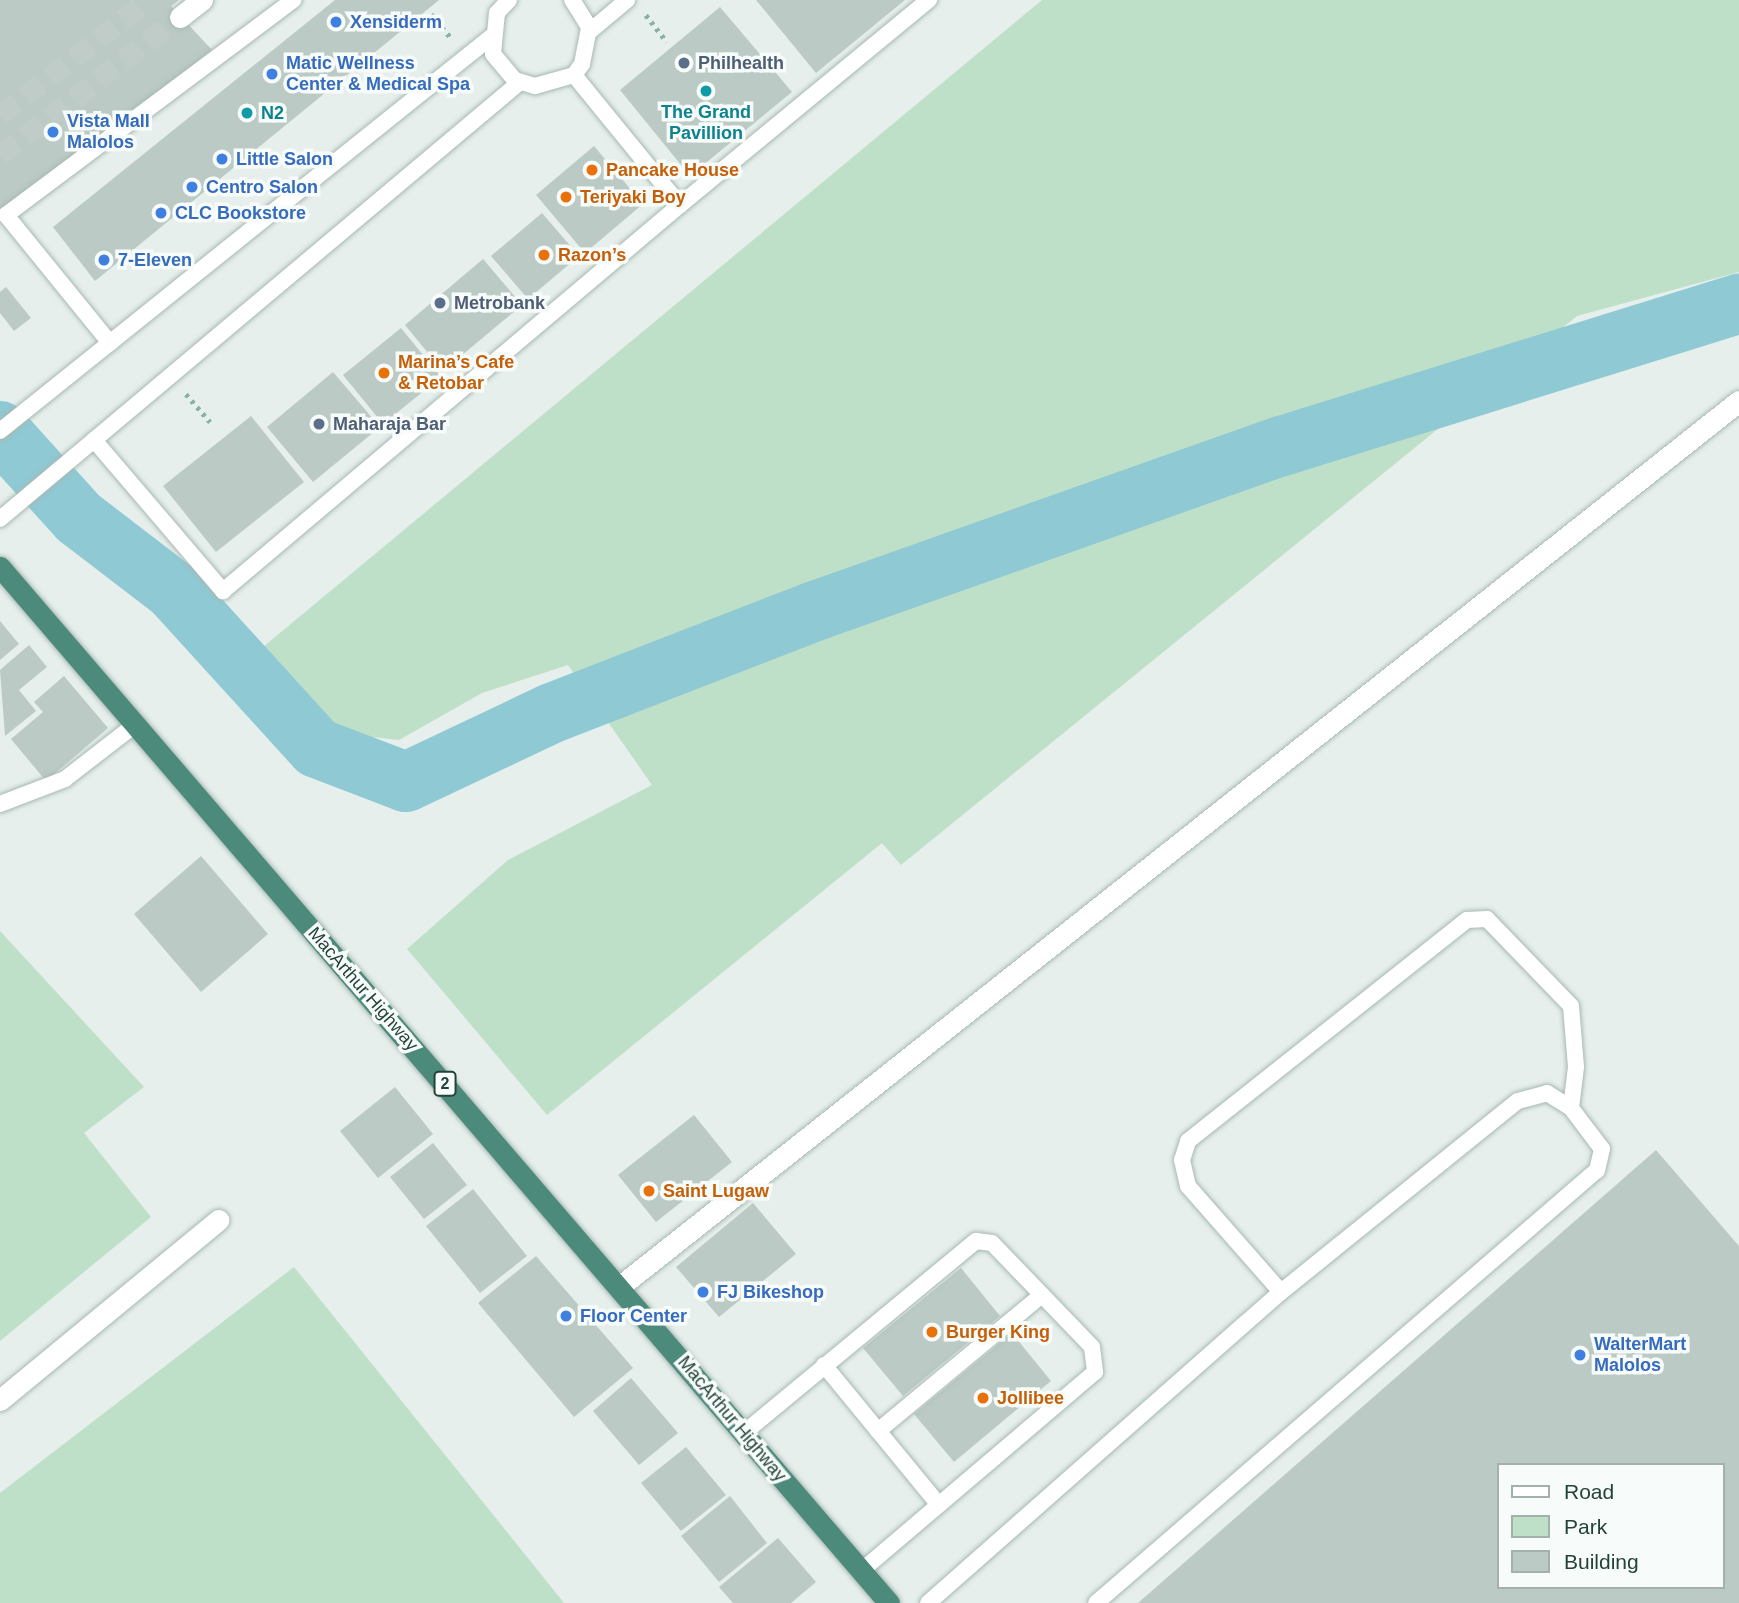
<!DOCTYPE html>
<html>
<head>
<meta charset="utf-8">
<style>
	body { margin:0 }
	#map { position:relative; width:1739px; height:1603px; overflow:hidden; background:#e6efeb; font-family:Helvetica,sans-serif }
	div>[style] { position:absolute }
	.green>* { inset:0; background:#bfe0c8 }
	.river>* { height:60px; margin:-30px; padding:0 30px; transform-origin:30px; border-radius:30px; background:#8ec9d4 }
	.building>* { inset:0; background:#bbcac4 }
	.minor-tunnel>* { height:21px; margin-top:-10.5px; transform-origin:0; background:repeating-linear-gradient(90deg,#bfccc8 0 21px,transparent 0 31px) }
	.path>* { height:4.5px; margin-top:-2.25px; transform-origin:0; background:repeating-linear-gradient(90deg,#86b3a5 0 3.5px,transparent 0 8.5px) }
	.roads { filter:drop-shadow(0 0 2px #a8b8b2) drop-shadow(0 0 2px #a8b8b2) }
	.service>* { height:16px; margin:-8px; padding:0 8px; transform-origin:8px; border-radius:8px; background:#fff }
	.minor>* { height:21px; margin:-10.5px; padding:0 10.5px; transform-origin:10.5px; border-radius:10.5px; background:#fff }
	.trunk>* { height:21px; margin:-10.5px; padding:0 10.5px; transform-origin:10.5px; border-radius:10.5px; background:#4c8a7c }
	.dots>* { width:19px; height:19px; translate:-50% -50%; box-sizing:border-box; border:4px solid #f7fbf9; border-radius:50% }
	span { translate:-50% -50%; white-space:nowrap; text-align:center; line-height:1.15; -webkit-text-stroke:7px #f7fbf9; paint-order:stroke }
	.shield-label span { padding:2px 5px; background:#f7fbf9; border:2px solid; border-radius:5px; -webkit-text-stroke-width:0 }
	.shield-label { font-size:16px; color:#24423a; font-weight:700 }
	.shop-label { font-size:18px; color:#366cbe; font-weight:700 }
	.left { translate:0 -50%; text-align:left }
	.service-label { font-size:18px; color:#4e5e75; font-weight:700 }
	.culture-label { font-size:18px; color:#0d838f; font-weight:700 }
	.food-label { font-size:18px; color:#c56008; font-weight:700 }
	.street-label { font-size:18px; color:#24423a }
	.legend { position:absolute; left:1497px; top:1463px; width:228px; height:126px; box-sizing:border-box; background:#f7fbf9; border:2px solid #a3b1ad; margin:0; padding:9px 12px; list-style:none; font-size:21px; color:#24423a }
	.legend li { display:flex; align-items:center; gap:14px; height:35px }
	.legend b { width:35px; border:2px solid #a3b1ad }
</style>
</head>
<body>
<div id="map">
	<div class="green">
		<div style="clip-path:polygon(1042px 0,1739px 0,1739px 272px,1577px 316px,901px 865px,882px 843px,547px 1115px,407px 949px,508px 860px,652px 785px,568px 665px,482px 693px,399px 740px,345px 734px,257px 652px)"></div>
		<div style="clip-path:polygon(0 931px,144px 1087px,84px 1133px,151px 1217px,0 1341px)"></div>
		<div style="clip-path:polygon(294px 1267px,564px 1603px,0 1603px,0 1493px)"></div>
	</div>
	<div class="river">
		<div style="left:0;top:431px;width:118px;rotate:47.8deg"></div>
		<div style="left:79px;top:518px;width:120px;rotate:37.5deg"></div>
		<div style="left:174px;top:591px;width:212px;rotate:47.7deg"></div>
		<div style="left:317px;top:748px;width:95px;rotate:20.9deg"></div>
		<div style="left:406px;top:782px;width:161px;rotate:-25.3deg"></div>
		<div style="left:552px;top:713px;width:285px;rotate:-21.2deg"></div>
		<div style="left:818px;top:610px;width:492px;rotate:-19.5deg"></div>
		<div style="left:1282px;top:446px;width:479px;rotate:-17.3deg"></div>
	</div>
	<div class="building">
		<div style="clip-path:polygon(0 0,179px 0,171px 6px,212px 50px,0 213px)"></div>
		<div style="clip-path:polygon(335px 0,439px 0,95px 281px,53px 227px)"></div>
		<div style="clip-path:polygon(756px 0,905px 0,816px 73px)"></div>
		<div style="clip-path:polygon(720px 7px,792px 92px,690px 176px,620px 90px)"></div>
		<div style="clip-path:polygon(594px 146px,643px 204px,585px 253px,536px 195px)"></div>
		<div style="clip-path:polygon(542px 213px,579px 256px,528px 299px,491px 256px)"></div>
		<div style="clip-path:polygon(483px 259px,522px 305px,443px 371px,405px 325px)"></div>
		<div style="clip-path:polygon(6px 287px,31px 318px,14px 331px,0 313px,0 292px)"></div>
		<div style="clip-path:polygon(401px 328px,441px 377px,383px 424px,343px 375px)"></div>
		<div style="clip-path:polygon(333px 372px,380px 427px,313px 482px,267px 427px)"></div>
		<div style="clip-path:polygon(251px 416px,304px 482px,216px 552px,163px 486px)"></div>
		<div style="clip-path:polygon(0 621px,19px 644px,0 660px)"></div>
		<div style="clip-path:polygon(29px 645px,47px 667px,19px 690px,36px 711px,5px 736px,0 670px)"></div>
		<div style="clip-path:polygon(64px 676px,108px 728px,46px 781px,11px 739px,43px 712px,34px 702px)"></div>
		<div style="clip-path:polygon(201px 856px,268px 934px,201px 992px,134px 914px)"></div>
		<div style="clip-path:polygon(395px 1087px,433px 1134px,378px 1178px,340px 1131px)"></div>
		<div style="clip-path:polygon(694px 1115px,732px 1162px,656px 1222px,618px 1175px)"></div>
		<div style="clip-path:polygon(433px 1143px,467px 1185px,424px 1219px,390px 1177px)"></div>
		<div style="clip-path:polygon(evenodd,1656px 1150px,1739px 1246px,1739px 1603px,1138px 1603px,1656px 1150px,1499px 1465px,1723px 1465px,1723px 1587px,1499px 1587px,1499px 1465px)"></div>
		<div style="clip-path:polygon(473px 1189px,527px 1256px,480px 1293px,426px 1226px)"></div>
		<div style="clip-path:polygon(753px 1203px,796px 1254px,719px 1317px,676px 1267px)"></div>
		<div style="clip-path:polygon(536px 1256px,633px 1368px,574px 1417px,478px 1303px)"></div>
		<div style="clip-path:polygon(961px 1268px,1000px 1316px,903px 1396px,863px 1348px)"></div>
		<div style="clip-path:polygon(1012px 1333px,1051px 1381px,954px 1462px,914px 1414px)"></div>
		<div style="clip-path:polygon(631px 1378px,678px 1433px,639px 1465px,593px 1411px)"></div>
		<div style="clip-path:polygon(686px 1447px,726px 1495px,681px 1531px,641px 1483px)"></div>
		<div style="clip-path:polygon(730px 1496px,767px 1543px,719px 1582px,681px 1536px)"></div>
		<div style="clip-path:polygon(778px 1538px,816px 1582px,791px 1603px,733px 1603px,719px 1587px)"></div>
	</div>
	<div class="minor-tunnel">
		<div style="left:0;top:115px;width:187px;rotate:-37.8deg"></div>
		<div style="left:0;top:155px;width:227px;rotate:-37.5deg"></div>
	</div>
	<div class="path">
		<div style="left:431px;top:14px;width:31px;rotate:50deg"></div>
		<div style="left:646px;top:15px;width:34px;rotate:52deg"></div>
		<div style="left:186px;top:394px;width:37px;rotate:49deg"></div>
	</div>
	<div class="roads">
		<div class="service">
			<div style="left:509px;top:0;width:18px;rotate:133deg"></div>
			<div style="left:497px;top:13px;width:41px;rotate:95.6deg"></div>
			<div style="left:493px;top:54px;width:34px;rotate:50deg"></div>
			<div style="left:515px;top:80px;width:21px;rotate:17deg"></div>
			<div style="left:535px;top:86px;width:41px;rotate:-15.8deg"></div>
			<div style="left:574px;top:75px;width:14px;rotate:-54deg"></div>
			<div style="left:582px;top:64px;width:38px;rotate:-79deg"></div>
			<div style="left:589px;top:27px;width:32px;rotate:-122deg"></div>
			<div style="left:589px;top:32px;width:50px;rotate:-40.1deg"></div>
			<div style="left:574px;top:75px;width:168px;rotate:50.8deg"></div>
			<div style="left:680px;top:205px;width:323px;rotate:-39.5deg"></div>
			<div style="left:110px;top:343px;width:165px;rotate:-129.1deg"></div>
			<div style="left:6px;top:215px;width:359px;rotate:-36.8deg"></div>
			<div style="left:0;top:431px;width:630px;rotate:-38.75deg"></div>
			<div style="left:94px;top:440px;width:199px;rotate:49.5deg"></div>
			<div style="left:223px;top:591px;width:598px;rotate:-40.19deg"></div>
			<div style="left:0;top:519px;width:679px;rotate:-40.04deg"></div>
			<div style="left:0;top:804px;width:70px;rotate:-21deg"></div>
			<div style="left:65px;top:779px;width:90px;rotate:-37.8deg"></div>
			<div style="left:1281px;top:1292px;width:141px;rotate:-131.3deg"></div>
			<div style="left:1188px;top:1186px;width:27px;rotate:-103deg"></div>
			<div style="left:1182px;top:1160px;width:20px;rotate:-72deg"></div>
			<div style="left:1188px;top:1141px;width:356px;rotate:-38.4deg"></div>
			<div style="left:1467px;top:920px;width:20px;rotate:-3deg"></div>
			<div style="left:1487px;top:919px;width:121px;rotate:46deg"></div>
			<div style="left:1571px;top:1006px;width:61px;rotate:85.3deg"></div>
			<div style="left:1576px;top:1067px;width:41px;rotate:97deg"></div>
			<div style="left:824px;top:1365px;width:181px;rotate:50.6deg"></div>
			<div style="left:878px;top:1431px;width:213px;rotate:-39.7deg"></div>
			<div style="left:745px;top:1432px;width:300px;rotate:-39.6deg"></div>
			<div style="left:976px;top:1241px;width:16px;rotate:7deg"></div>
			<div style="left:992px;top:1243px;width:144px;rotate:46.1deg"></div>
			<div style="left:1092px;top:1347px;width:25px;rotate:83deg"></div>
			<div style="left:1095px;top:1372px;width:309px;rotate:139.6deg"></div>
			<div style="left:928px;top:1603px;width:470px;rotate:-41.4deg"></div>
			<div style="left:1281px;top:1292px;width:304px;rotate:-38.9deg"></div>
			<div style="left:1518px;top:1101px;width:30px;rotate:-15deg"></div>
			<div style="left:1547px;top:1093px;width:28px;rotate:32deg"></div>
			<div style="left:1571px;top:1108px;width:51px;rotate:52.9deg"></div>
			<div style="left:1602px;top:1149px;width:22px;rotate:103deg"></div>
			<div style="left:1597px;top:1170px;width:662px;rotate:139.16deg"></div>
		</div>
		<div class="minor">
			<div style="left:180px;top:17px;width:28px;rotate:-38deg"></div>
			<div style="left:619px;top:1287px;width:1428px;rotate:-38.35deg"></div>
			<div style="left:0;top:1400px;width:283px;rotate:-39.5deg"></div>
		</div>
		<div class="trunk">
			<div style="left:0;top:567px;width:1365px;rotate:49.37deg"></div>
		</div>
	</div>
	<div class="dots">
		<div style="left:336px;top:22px;background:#3f7fe0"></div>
		<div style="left:684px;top:63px;background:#5c6f8a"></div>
		<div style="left:272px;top:74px;background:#3f7fe0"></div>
		<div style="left:706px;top:91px;background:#0f9aa8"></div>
		<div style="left:247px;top:113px;background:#0f9aa8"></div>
		<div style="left:53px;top:132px;background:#3f7fe0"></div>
		<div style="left:222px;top:159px;background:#3f7fe0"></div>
		<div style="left:592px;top:170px;background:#e8710a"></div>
		<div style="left:192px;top:187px;background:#3f7fe0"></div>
		<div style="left:566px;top:197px;background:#e8710a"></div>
		<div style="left:161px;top:213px;background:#3f7fe0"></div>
		<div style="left:544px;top:255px;background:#e8710a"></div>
		<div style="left:104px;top:260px;background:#3f7fe0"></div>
		<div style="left:440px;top:303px;background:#5c6f8a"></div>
		<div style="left:384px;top:373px;background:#e8710a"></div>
		<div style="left:319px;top:424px;background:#5c6f8a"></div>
		<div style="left:649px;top:1191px;background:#e8710a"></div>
		<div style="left:703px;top:1292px;background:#3f7fe0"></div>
		<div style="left:566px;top:1316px;background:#3f7fe0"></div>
		<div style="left:932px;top:1332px;background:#e8710a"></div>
		<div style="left:1580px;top:1355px;background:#3f7fe0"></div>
		<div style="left:983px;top:1398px;background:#e8710a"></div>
	</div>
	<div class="shield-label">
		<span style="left:445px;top:1084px">2</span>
	</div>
	<div class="shop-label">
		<span class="left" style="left:350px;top:22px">Xensiderm</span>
		<span class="left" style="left:286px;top:74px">Matic Wellness<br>Center &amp; Medical Spa</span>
		<span class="left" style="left:67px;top:132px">Vista Mall<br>Malolos</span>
		<span class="left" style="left:236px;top:159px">Little Salon</span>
		<span class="left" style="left:206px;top:187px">Centro Salon</span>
		<span class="left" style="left:175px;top:213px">CLC Bookstore</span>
		<span class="left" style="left:118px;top:260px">7-Eleven</span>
		<span class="left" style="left:717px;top:1292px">FJ Bikeshop</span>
		<span class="left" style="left:580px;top:1316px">Floor Center</span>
		<span class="left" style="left:1594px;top:1355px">WalterMart<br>Malolos</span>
	</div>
	<div class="service-label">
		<span class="left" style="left:698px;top:63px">Philhealth</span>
		<span class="left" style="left:454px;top:303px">Metrobank</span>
		<span class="left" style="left:333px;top:424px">Maharaja Bar</span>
	</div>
	<div class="culture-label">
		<span class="left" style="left:261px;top:113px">N2</span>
		<span style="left:706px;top:123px">The Grand<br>Pavillion</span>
	</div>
	<div class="food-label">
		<span class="left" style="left:606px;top:170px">Pancake House</span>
		<span class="left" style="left:580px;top:197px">Teriyaki Boy</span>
		<span class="left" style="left:558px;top:255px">Razon’s</span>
		<span class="left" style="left:398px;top:373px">Marina’s Cafe<br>&amp; Retobar</span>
		<span class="left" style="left:663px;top:1191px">Saint Lugaw</span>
		<span class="left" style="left:946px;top:1332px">Burger King</span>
		<span class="left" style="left:997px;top:1398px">Jollibee</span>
	</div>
	<div class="street-label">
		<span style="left:363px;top:989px;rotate:49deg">MacArthur Highway</span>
		<span style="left:732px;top:1419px;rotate:50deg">MacArthur Highway</span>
	</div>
	<ul class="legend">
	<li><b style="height:9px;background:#fff"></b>Road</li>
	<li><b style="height:19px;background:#bfe0c8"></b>Park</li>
	<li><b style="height:19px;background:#bbcac4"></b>Building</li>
	</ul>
</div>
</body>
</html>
